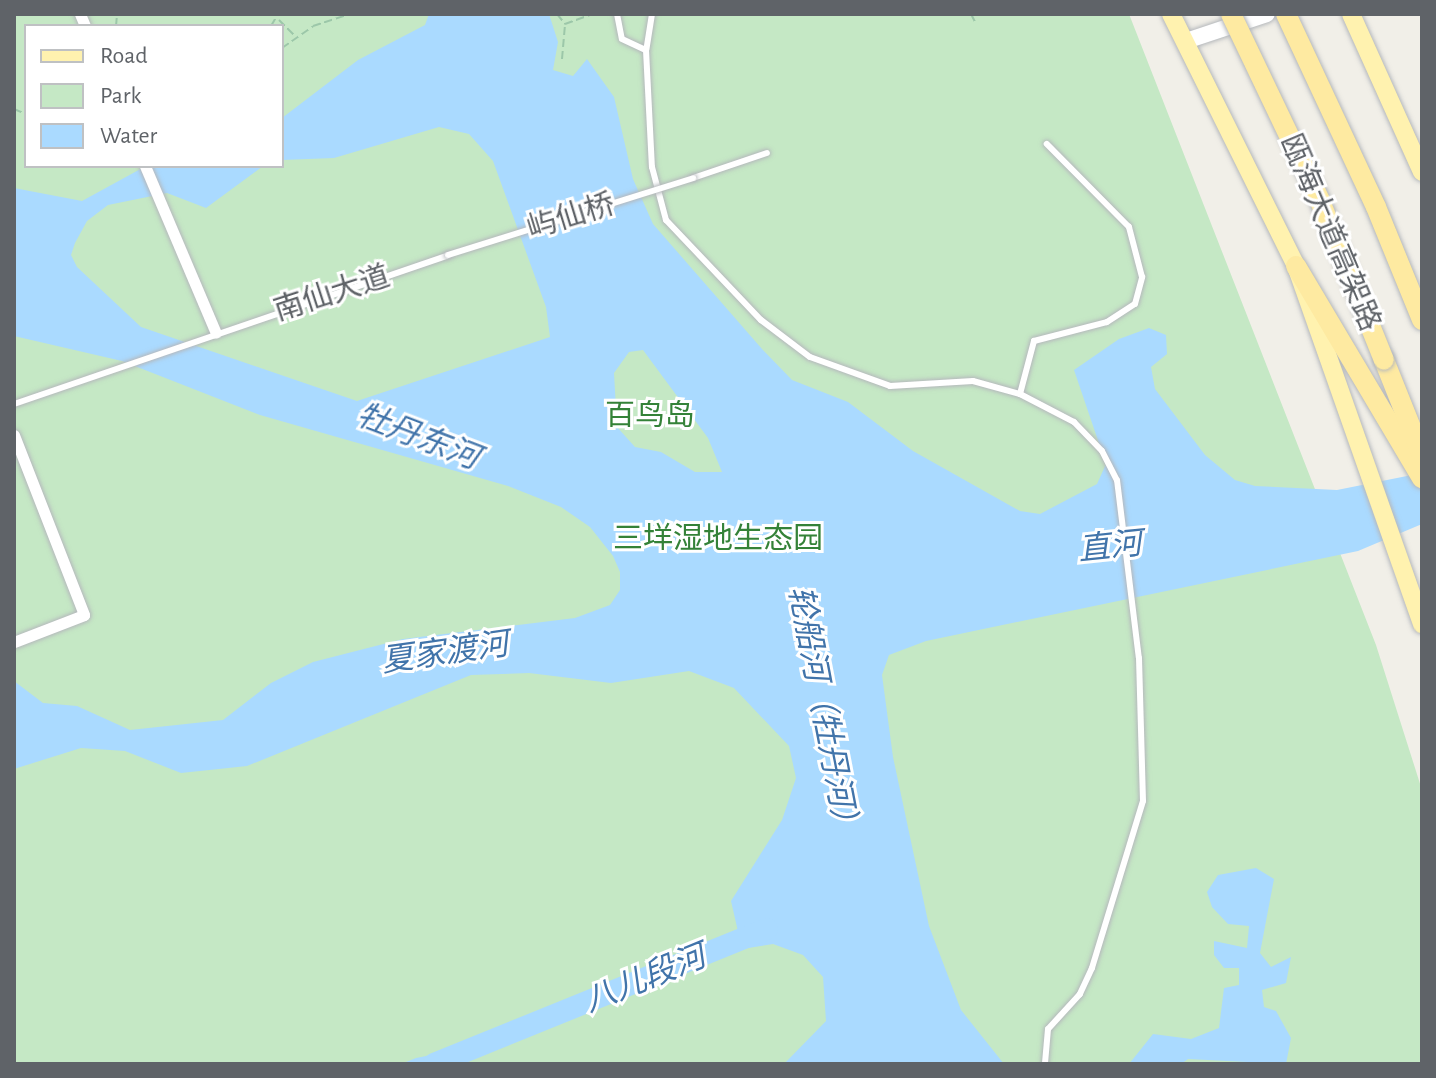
<!DOCTYPE html>
<html>
<head>
<meta charset="utf-8">
<style>
	body { margin:0 }
	#map { position:relative; width:1436px; height:1078px; overflow:hidden; background:#f1efe8; font-family:"Alegreya Sans","Noto Sans SC",sans-serif }
	div>[style] { position:absolute }
	.green>* { inset:0; background:#c5e8c5 }
	.water>* { inset:0; background:#aadaff }
	.river>* { height:22px; margin:-11px; padding:0 11px; transform-origin:11px; border-radius:11px; background:#aadaff }
	.path>* { height:2px; margin-top:-1px; transform-origin:0; background:repeating-linear-gradient(90deg,#9cc7a9 0 8px,transparent 0 12px) }
	.roads { filter:drop-shadow(0 0 2px #b5b8bc) drop-shadow(0 0 2px #b5b8bc) }
	.service>* { height:6px; margin:-3px; padding:0 3px; transform-origin:3px; border-radius:3px; background:#fff }
	.minor>* { height:11px; margin:-5.5px; padding:0 5.5px; transform-origin:5.5px; border-radius:5.5px; background:#fff }
	.secondary>* { height:16px; margin:-8px; padding:0 8px; transform-origin:8px; border-radius:8px; background:#fff }
	.primary>* { height:18px; margin:-9px; padding:0 9px; transform-origin:9px; border-radius:9px; background:#fff2af }
	.trunk>* { height:20px; margin:-10px; padding:0 10px; transform-origin:10px; border-radius:10px; background:#feeaa1 }
	.bridges { filter:drop-shadow(0 0 2px #b5b8bc) drop-shadow(0 0 2px #b5b8bc) }
	.service-bridge>* { height:6px; margin:-3px; padding:0 3px; transform-origin:3px; border-radius:3px; background:#fff }
	.trunk-bridge>* { height:20px; margin:-10px; padding:0 10px; transform-origin:10px; border-radius:10px; background:#feeaa1 }
	span { translate:-50% -50%; white-space:nowrap; text-align:center; line-height:1.15; -webkit-text-stroke:6px #fff; paint-order:stroke }
	.street-label { font-size:30px; color:#5f6368 }
	.park-label { font-size:30px; color:#348238 }
	.water-label { font-size:32px; color:#4174aa; font-style:italic }
	.frame { position:absolute; inset:0; border:16px solid #5f6368; pointer-events:none }
	.legend { position:absolute; left:24px; top:24px; width:260px; height:144px; box-sizing:border-box; background:#fff; border:2px solid #bfc1c3; margin:0; padding:10px 14px; list-style:none; font-size:24px; color:#5f6368 }
	.legend li { display:flex; align-items:center; gap:16px; height:40px }
	.legend b { width:40px; border:2px solid #bfc1c3 }
</style>
</head>
<body>
<div id="map">
	<div class="green">
		<div style="clip-path:polygon(evenodd,14px 14px,1129px 14px,1376px 645px,1422px 790px,1422px 1064px,14px 1064px,14px 14px,26px 26px,282px 26px,282px 166px,26px 166px,26px 26px)"></div>
	</div>
	<div class="water">
		<div style="clip-path:polygon(evenodd,429px 14px,549px 14px,558px 42px,553px 70px,573px 76px,587px 59px,614px 97px,633px 179px,653px 224px,762px 349px,792px 380px,848px 402px,913px 451px,1020px 511px,1040px 514px,1097px 484px,1106px 464px,1074px 370px,1119px 339px,1149px 328px,1166px 335px,1167px 354px,1151px 367px,1155px 389px,1205px 455px,1235px 480px,1255px 486px,1337px 490px,1422px 473px,1422px 524px,1358px 551px,926px 641px,889px 655px,882px 675px,893px 757px,929px 926px,961px 1010px,1004px 1064px,784px 1064px,826px 1021px,823px 977px,803px 955px,773px 944px,742px 949px,731px 901px,782px 820px,796px 778px,789px 746px,734px 688px,689px 671px,611px 683px,529px 673px,471px 675px,247px 766px,181px 773px,125px 751px,81px 748px,14px 769px,14px 681px,43px 703px,77px 706px,130px 730px,223px 720px,271px 683px,313px 662px,403px 639px,575px 618px,610px 605px,620px 590px,620px 572px,613px 556px,590px 527px,561px 507px,508px 486px,260px 415px,122px 361px,14px 336px,14px 188px,82px 201px,146px 166px,263px 166px,206px 208px,167px 193px,108px 205px,87px 221px,75px 243px,71px 255px,77px 267px,141px 327px,357px 401px,550px 337px,546px 307px,493px 161px,469px 134px,439px 127px,334px 158px,282px 160px,282px 118px,358px 60px,425px 25px,429px 14px,643px 350px,708px 438px,722px 472px,695px 472px,661px 452px,635px 447px,617px 427px,614px 373px,629px 352px,643px 350px)"></div>
		<div style="clip-path:polygon(1256px 868px,1274px 879px,1260px 953px,1271px 967px,1291px 957px,1286px 983px,1262px 990px,1264px 1007px,1276px 1011px,1291px 1038px,1286px 1064px,1188px 1059px,1181px 1064px,1129px 1064px,1153px 1034px,1191px 1039px,1219px 1028px,1224px 988px,1239px 985px,1239px 968px,1224px 968px,1214px 955px,1214px 941px,1247px 948px,1249px 926px,1228px 924px,1212px 907px,1207px 892px,1218px 875px)"></div>
		<div style="clip-path:polygon(447px 1052px,452px 1064px,401px 1064px,416px 1058px)"></div>
	</div>
	<div class="river">
		<div style="left:434px;top:1064px;width:359px;rotate:-22.1deg"></div>
	</div>
	<div class="path">
		<div style="left:557px;top:14px;width:13px;rotate:51deg"></div>
		<div style="left:565px;top:24px;width:30px;rotate:-20deg"></div>
		<div style="left:971px;top:14px;width:11px;rotate:63deg"></div>
		<div style="left:279px;top:20px;width:23px;rotate:45deg"></div>
		<div style="left:116px;top:26px;width:12px;rotate:-85deg"></div>
		<div style="left:271px;top:26px;width:14px;rotate:-60deg"></div>
		<div style="left:282px;top:48px;width:38px;rotate:-35deg"></div>
		<div style="left:313px;top:26px;width:40px;rotate:-18deg"></div>
		<div style="left:562px;top:59px;width:34px;rotate:-85deg"></div>
		<div style="left:14px;top:109px;width:13px;rotate:23deg"></div>
	</div>
	<div class="roads">
		<div class="service">
			<div style="left:617px;top:14px;width:25px;rotate:79deg"></div>
			<div style="left:622px;top:39px;width:26px;rotate:25deg"></div>
			<div style="left:652px;top:14px;width:36px;rotate:99deg"></div>
			<div style="left:646px;top:50px;width:117px;rotate:87.1deg"></div>
			<div style="left:652px;top:167px;width:55px;rotate:75.2deg"></div>
			<div style="left:666px;top:220px;width:138px;rotate:46.5deg"></div>
			<div style="left:761px;top:320px;width:61px;rotate:37.1deg"></div>
			<div style="left:810px;top:357px;width:85px;rotate:19.9deg"></div>
			<div style="left:890px;top:386px;width:83px;rotate:-3.4deg"></div>
			<div style="left:973px;top:381px;width:49px;rotate:15.5deg"></div>
			<div style="left:1020px;top:394px;width:61px;rotate:27.4deg"></div>
			<div style="left:1074px;top:422px;width:40px;rotate:46deg"></div>
			<div style="left:1102px;top:451px;width:33px;rotate:63deg"></div>
			<div style="left:1117px;top:480px;width:179px;rotate:83deg"></div>
			<div style="left:1139px;top:658px;width:143px;rotate:88.4deg"></div>
			<div style="left:1143px;top:801px;width:175px;rotate:107deg"></div>
			<div style="left:1092px;top:968px;width:29px;rotate:115deg"></div>
			<div style="left:1080px;top:994px;width:47px;rotate:132.4deg"></div>
			<div style="left:1048px;top:1029px;width:35px;rotate:95deg"></div>
			<div style="left:693px;top:178px;width:78px;rotate:-18.7deg"></div>
			<div style="left:1020px;top:394px;width:55px;rotate:-75.2deg"></div>
			<div style="left:1034px;top:341px;width:75px;rotate:-14.6deg"></div>
			<div style="left:1107px;top:322px;width:33px;rotate:-33deg"></div>
			<div style="left:1135px;top:304px;width:28px;rotate:-75deg"></div>
			<div style="left:1142px;top:277px;width:52px;rotate:-104.6deg"></div>
			<div style="left:1129px;top:227px;width:117px;rotate:-134.7deg"></div>
			<div style="left:14px;top:404px;width:459px;rotate:-18.9deg"></div>
		</div>
		<div class="minor">
			<div style="left:80px;top:14px;width:13px;rotate:67deg"></div>
			<div style="left:145px;top:166px;width:181px;rotate:67deg"></div>
			<div style="left:14px;top:435px;width:193px;rotate:68.7deg"></div>
			<div style="left:84px;top:615px;width:75px;rotate:158.9deg"></div>
		</div>
		<div class="secondary">
			<div style="left:1186px;top:41px;width:85px;rotate:-18.4deg"></div>
		</div>
		<div class="primary">
			<div style="left:1171px;top:14px;width:281px;rotate:63.6deg"></div>
			<div style="left:1296px;top:266px;width:380px;rotate:70.6deg"></div>
			<div style="left:1351px;top:14px;width:173px;rotate:65.8deg"></div>
		</div>
		<div class="trunk">
			<div style="left:1286px;top:14px;width:213px;rotate:65deg"></div>
			<div style="left:1376px;top:207px;width:122px;rotate:67.8deg"></div>
			<div style="left:1296px;top:266px;width:247px;rotate:59.3deg"></div>
			<div style="left:1384px;top:360px;width:102px;rotate:68.2deg"></div>
		</div>
	</div>
	<div class="bridges">
		<div class="service-bridge">
			<div style="left:448px;top:255px;width:257px;rotate:-17.4deg"></div>
		</div>
		<div class="trunk-bridge">
			<div style="left:1231px;top:14px;width:207px;rotate:64.5deg"></div>
			<div style="left:1320px;top:201px;width:171px;rotate:68.1deg"></div>
		</div>
	</div>
	<div class="street-label">
		<span style="left:571px;top:217px;rotate:-17deg">屿仙桥</span>
		<span style="left:1330px;top:233px;rotate:67deg">瓯海大道高架路</span>
		<span style="left:332px;top:294px;rotate:-18deg">南仙大道</span>
	</div>
	<div class="park-label">
		<span style="left:650px;top:416px">百鸟岛</span>
		<span style="left:718px;top:539px">三垟湿地生态园</span>
	</div>
	<div class="water-label">
		<span style="left:418px;top:437px;rotate:21deg">牡丹东河</span>
		<span style="left:1110px;top:547px;rotate:-6deg">直河</span>
		<span style="left:445px;top:653px;rotate:-8deg">夏家渡河</span>
		<span style="left:823px;top:712px;rotate:79deg">轮船河（牡丹河）</span>
		<span style="left:645px;top:979px;rotate:-22deg">八儿段河</span>
	</div>
	<div class="frame"></div>
	<ul class="legend">
	<li><b style="height:10px;background:#fff2af"></b>Road</li>
	<li><b style="height:22px;background:#c5e8c5"></b>Park</li>
	<li><b style="height:22px;background:#aadaff"></b>Water</li>
	</ul>
</div>
</body>
</html>
